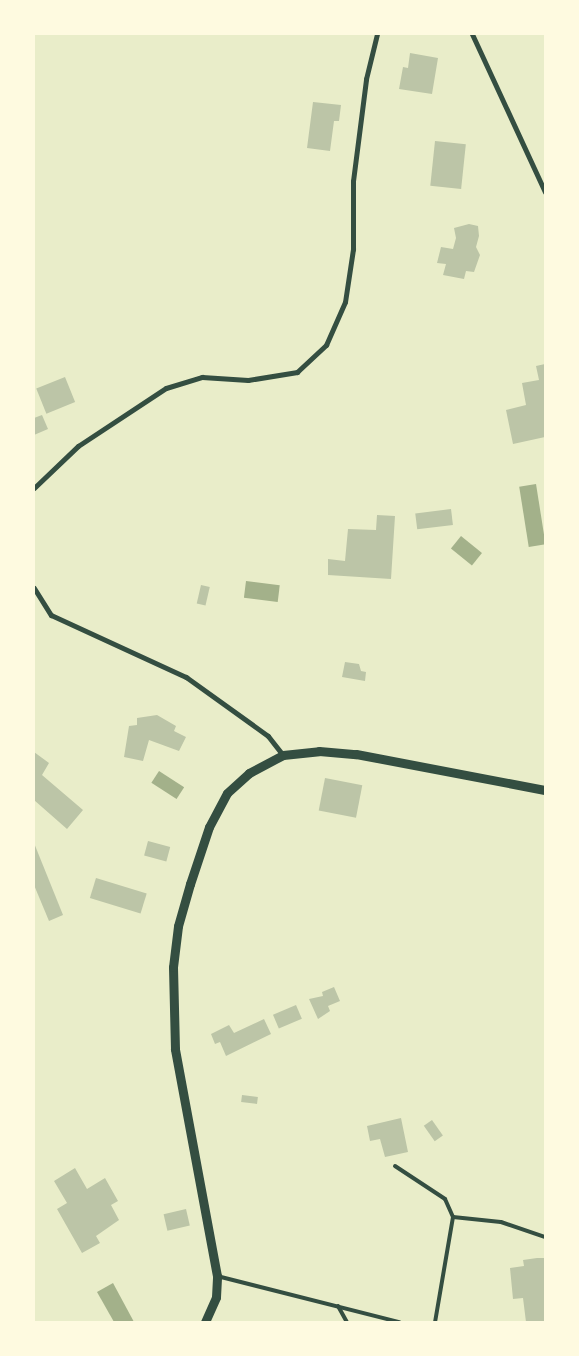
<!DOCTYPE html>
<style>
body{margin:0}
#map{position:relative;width:579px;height:1356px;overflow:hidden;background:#e9edc9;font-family:Poppins,sans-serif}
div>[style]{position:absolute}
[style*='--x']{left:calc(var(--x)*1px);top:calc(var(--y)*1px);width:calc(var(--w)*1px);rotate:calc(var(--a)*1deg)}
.water>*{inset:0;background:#a3b18a;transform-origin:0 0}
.building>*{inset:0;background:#bcc5a7;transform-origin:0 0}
.service>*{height:4px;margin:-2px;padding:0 2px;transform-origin:2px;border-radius:2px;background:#344e41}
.minor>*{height:5px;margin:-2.5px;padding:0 2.5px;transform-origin:2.5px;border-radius:2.5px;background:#344e41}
.tertiary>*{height:9px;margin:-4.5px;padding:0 4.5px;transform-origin:4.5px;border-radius:4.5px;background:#344e41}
span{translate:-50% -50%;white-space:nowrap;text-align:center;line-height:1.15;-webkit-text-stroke:5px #fefae0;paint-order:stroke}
.frame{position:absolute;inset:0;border:35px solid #fefae0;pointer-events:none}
</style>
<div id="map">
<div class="water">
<div style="left:536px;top:484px;width:61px;height:17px;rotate:81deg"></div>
<div style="left:461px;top:536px;width:27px;height:16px;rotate:39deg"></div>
<div style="left:246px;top:581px;width:34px;height:17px;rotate:7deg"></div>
<div style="left:159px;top:771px;width:30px;height:14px;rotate:33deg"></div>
<div style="clip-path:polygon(113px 1283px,134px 1322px,114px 1322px,97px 1292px)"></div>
</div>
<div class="building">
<div style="clip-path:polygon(410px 53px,438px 58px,432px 94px,399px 89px,403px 67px,408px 68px)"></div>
<div style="clip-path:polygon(313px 102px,341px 105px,339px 121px,334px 121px,330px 151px,307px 148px)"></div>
<div style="left:435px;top:141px;width:31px;height:45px;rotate:6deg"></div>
<div style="clip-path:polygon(469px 224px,478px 226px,479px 236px,476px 247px,480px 255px,474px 272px,466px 271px,464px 279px,443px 275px,446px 264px,437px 263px,441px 247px,453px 249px,456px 238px,454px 228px)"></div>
<div style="clip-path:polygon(545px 364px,545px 437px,513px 444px,506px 410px,526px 405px,522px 383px,539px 380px,536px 366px)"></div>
<div style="left:65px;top:377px;width:27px;height:31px;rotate:68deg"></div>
<div style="clip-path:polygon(42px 415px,48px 429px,34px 435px,34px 418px)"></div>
<div style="left:451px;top:509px;width:16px;height:36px;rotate:83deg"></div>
<div style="clip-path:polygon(377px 515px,395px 516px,391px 579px,328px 575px,328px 559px,345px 561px,348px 529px,376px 530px)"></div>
<div style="left:201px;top:585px;width:9px;height:19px;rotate:13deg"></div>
<div style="clip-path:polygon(345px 662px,359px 664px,361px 671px,366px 672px,365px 681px,342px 677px)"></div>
<div style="clip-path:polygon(157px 715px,176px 726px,174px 731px,186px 737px,179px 751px,149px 740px,143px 761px,124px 757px,129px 726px,137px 725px,137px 718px)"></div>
<div style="clip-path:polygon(34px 752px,49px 763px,42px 775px,83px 810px,67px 829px,34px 800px)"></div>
<div style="left:325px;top:778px;width:38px;height:33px;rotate:11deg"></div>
<div style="left:148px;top:841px;width:23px;height:15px;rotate:15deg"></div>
<div style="clip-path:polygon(34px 843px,63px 915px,49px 921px,34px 885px)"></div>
<div style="left:96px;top:878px;width:53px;height:21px;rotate:17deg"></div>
<div style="clip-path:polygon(334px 987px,340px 1001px,328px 1006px,330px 1011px,318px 1019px,309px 999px,323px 996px,322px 992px)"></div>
<div style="left:296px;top:1005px;width:15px;height:25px;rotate:67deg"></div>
<div style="clip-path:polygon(264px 1019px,271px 1034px,226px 1056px,220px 1042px,215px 1044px,211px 1034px,229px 1025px,234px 1033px)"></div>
<div style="left:242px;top:1095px;width:16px;height:7px;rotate:7deg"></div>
<div style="clip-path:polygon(401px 1118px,408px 1152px,385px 1157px,380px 1139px,370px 1141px,367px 1126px)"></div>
<div style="left:432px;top:1120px;width:19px;height:10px;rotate:55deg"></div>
<div style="clip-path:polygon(75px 1168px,87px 1189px,105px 1178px,118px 1201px,111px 1205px,119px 1220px,96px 1236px,100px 1243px,82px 1253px,57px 1209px,67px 1203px,54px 1181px)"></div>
<div style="left:186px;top:1209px;width:17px;height:23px;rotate:77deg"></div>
<div style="clip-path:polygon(537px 1258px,545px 1258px,545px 1322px,526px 1322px,523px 1298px,513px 1299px,510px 1268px,524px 1266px,523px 1260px)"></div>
</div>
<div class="service">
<div style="--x:395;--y:1166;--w:60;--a:33.4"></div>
<div style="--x:445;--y:1199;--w:20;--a:66"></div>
<div style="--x:453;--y:1217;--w:107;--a:99.7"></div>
<div style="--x:453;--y:1217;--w:48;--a:5.9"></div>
<div style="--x:501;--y:1222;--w:46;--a:18.8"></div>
<div style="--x:217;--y:1276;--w:188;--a:14.2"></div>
<div style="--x:338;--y:1306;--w:18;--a:61"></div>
</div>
<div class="minor">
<div style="--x:472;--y:34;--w:174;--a:65.2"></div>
<div style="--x:34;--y:488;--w:61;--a:-43.7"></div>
<div style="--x:78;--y:446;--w:105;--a:-33.4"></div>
<div style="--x:166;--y:388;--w:38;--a:-17"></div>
<div style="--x:202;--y:377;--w:46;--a:3.7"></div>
<div style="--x:248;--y:380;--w:50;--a:-9.3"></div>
<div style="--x:297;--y:372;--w:40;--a:-43"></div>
<div style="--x:326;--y:345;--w:47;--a:-66.2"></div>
<div style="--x:345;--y:302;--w:54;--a:-81.4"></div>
<div style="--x:353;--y:249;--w:68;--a:-90"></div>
<div style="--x:353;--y:181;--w:103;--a:-82.7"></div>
<div style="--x:366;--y:79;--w:46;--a:-76.3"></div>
<div style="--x:34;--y:588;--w:32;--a:58"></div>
<div style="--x:51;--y:615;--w:149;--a:24.7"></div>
<div style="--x:186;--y:677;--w:101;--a:35.7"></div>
<div style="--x:268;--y:736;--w:24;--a:52"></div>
</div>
<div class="tertiary">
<div style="--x:205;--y:1322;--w:27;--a:-66"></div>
<div style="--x:216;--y:1297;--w:21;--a:-87"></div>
<div style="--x:217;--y:1276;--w:231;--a:-100.5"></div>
<div style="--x:175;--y:1049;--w:82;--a:-91.4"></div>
<div style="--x:173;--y:967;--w:41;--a:-83"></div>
<div style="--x:178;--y:926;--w:44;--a:-74.1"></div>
<div style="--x:190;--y:884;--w:60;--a:-71.6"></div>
<div style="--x:209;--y:827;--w:38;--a:-62"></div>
<div style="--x:227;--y:793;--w:30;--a:-42"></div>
<div style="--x:249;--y:773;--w:38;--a:-28"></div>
<div style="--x:283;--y:755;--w:36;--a:-6"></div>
<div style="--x:319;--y:751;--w:37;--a:5"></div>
<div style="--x:356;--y:754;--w:192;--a:10.8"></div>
</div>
<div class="frame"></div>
</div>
